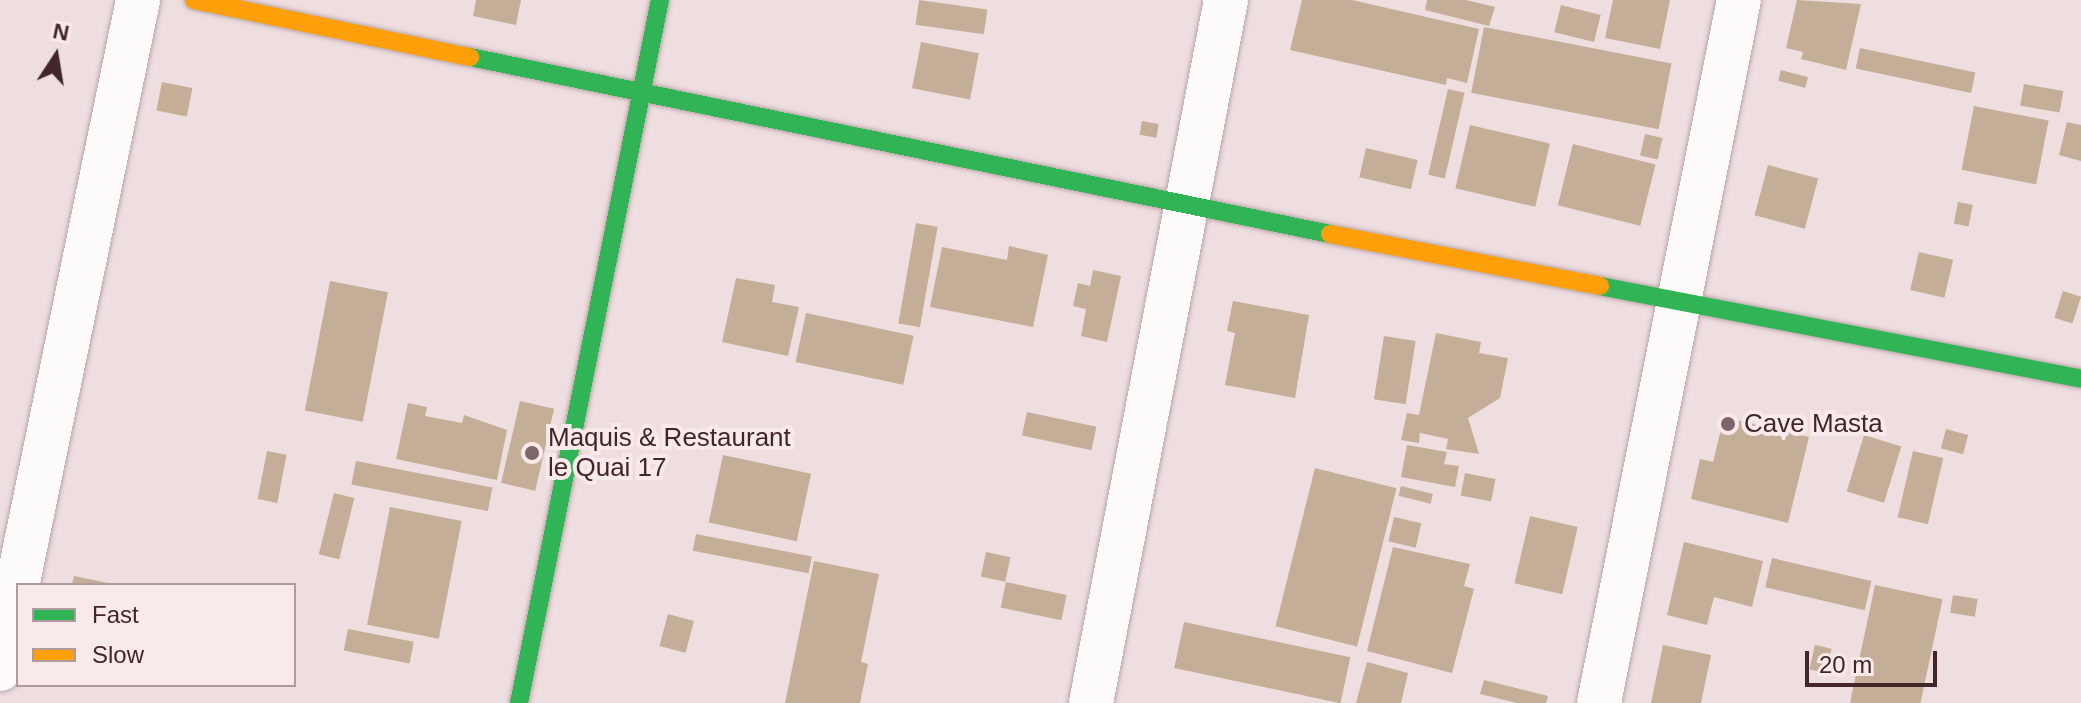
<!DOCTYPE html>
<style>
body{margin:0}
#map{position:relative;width:2081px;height:703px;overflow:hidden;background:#efdee0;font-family:Helvetica,sans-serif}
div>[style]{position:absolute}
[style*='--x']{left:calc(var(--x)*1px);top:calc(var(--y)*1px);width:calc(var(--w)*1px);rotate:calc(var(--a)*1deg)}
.building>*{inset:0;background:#c5ae98;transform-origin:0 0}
.roads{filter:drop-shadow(0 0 2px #baa6a9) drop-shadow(0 0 2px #baa6a9)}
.street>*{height:44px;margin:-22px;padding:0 22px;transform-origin:22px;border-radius:22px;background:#fdfafa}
.fast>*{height:18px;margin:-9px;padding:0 9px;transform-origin:9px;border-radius:9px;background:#30b455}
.slow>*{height:18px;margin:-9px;padding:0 9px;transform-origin:9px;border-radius:9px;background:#ff9f0a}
.dots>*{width:22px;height:22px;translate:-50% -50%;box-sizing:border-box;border:4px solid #f8e9eb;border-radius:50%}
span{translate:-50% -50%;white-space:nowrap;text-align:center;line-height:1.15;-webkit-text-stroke:8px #f8e9eb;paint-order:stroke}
.poi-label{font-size:26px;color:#42262a}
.left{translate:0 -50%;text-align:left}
.legend{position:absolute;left:16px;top:583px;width:280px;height:104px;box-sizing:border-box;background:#f8e9eb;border:2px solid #af9b9e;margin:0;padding:10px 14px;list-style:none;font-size:24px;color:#42262a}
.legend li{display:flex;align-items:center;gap:16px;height:40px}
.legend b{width:40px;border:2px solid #af9b9e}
.north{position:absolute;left:16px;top:16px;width:80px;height:80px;-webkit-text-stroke:6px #f8e9eb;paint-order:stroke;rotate:12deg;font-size:22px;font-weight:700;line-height:32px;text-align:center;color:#42262a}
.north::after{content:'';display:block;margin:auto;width:28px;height:36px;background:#42262a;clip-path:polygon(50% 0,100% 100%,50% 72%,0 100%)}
.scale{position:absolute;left:1805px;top:651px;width:132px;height:36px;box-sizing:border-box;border:4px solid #42262a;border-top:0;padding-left:10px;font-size:24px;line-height:28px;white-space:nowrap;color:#42262a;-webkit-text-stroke:6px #f8e9eb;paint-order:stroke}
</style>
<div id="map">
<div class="building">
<div style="clip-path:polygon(476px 0,521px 0,516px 25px,473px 16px)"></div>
<div style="left:919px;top:0;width:69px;height:25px;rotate:8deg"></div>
<div style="clip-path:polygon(1302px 0,1352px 0,1479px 29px,1467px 83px,1447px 78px,1446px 85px,1290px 50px)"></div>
<div style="clip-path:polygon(1427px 0,1466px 0,1495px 7px,1489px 26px,1425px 10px)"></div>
<div style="clip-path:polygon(1613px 0,1670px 0,1660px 49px,1605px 38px)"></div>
<div style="clip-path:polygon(1797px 0,1861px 4px,1846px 70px,1801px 59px,1803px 52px,1786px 48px)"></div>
<div style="left:1561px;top:5px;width:41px;height:28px;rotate:14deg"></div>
<div style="left:1484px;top:27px;width:191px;height:67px;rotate:11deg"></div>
<div style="left:921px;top:42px;width:59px;height:47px;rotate:11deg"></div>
<div style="left:1860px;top:48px;width:118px;height:21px;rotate:12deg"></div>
<div style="left:1781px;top:70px;width:28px;height:11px;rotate:15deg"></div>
<div style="left:162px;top:82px;width:31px;height:29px;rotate:11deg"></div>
<div style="left:2024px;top:84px;width:40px;height:22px;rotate:10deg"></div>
<div style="left:1448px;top:89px;width:17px;height:88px;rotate:13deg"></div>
<div style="left:1974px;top:106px;width:76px;height:65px;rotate:11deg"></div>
<div style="left:1142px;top:121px;width:17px;height:14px;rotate:10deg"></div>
<div style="clip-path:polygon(2067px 122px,2081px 125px,2081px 161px,2059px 155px)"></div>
<div style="left:1470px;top:125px;width:82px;height:65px;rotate:13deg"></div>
<div style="left:1645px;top:134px;width:18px;height:22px;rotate:13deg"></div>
<div style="left:1573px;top:144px;width:85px;height:63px;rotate:14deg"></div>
<div style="left:1366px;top:148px;width:53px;height:30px;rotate:13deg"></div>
<div style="left:1768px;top:165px;width:52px;height:52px;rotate:15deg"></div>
<div style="left:1958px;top:202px;width:15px;height:22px;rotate:11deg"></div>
<div style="left:916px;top:223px;width:22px;height:102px;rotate:10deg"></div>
<div style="clip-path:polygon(1009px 246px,1048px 255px,1033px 327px,930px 307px,942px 247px,1007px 260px)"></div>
<div style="left:1919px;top:252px;width:35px;height:39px;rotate:13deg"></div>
<div style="clip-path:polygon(1093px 270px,1121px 276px,1107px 342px,1081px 336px,1086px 309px,1073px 306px,1078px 283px,1090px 286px)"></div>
<div style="clip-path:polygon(736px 278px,775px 285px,772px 302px,799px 307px,788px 356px,722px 342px)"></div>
<div style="left:330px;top:281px;width:59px;height:132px;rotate:11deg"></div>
<div style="left:2063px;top:291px;width:19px;height:28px;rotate:18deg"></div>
<div style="clip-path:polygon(1233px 301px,1309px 315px,1295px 398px,1225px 385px,1235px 333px,1227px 331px)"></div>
<div style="left:806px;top:313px;width:110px;height:50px;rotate:12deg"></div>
<div style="clip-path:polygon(1436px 333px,1481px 342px,1479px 353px,1508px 358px,1500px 398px,1468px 418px,1479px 454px,1446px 449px,1448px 439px,1420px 433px,1419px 443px,1401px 440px,1407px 413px,1419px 415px)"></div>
<div style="left:1384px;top:336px;width:32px;height:64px;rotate:9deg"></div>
<div style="left:520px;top:401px;width:35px;height:84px;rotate:13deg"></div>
<div style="clip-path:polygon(408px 403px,427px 407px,425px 416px,462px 423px,464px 415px,507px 430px,497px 480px,396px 459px)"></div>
<div style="left:1027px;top:412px;width:71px;height:24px;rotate:12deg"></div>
<div style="clip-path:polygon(1724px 417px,1809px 437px,1788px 523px,1691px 499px,1700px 459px,1713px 462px)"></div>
<div style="left:1946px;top:429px;width:23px;height:20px;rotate:15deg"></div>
<div style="left:1864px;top:435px;width:39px;height:59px;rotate:17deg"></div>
<div style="clip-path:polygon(1407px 445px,1447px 452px,1444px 464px,1459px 466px,1455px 487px,1401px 477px)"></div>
<div style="left:267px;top:451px;width:20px;height:49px;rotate:11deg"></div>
<div style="left:1913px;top:451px;width:31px;height:68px;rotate:13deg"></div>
<div style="left:723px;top:455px;width:90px;height:69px;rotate:12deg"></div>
<div style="left:356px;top:461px;width:139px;height:24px;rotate:11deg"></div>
<div style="left:1315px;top:468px;width:84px;height:163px;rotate:14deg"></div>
<div style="left:1465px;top:473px;width:31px;height:23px;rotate:11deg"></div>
<div style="left:1401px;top:486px;width:33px;height:10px;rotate:14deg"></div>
<div style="left:334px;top:493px;width:21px;height:63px;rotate:14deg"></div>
<div style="left:390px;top:507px;width:73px;height:120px;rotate:11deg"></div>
<div style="left:1530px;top:516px;width:49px;height:69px;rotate:13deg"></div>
<div style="left:1394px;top:517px;width:28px;height:25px;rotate:13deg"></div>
<div style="left:696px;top:534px;width:118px;height:17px;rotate:11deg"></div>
<div style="clip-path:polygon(1684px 542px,1763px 561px,1752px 607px,1714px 597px,1707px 625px,1667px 615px)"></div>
<div style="clip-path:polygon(1393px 547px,1470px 564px,1464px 586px,1474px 589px,1452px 673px,1367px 651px)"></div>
<div style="left:986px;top:552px;width:25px;height:25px;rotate:12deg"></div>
<div style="left:1772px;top:558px;width:102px;height:30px;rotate:13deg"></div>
<div style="clip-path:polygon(814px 561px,879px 574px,861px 662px,868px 664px,860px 703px,785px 703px)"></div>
<div style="clip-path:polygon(74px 576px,113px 584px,113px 585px,72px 585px)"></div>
<div style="left:1006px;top:582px;width:62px;height:26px;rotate:12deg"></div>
<div style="left:1875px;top:585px;width:69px;height:120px;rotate:12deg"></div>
<div style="left:1953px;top:595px;width:25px;height:18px;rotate:9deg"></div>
<div style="left:668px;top:614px;width:27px;height:33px;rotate:15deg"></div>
<div style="left:1184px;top:622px;width:170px;height:47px;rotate:12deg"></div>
<div style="left:348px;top:629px;width:67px;height:22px;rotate:11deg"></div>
<div style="clip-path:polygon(1663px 645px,1711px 655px,1701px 703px,1651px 703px)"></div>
<div style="left:1815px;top:645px;width:17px;height:25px;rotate:13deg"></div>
<div style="clip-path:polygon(1367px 662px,1408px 673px,1401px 703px,1356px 703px)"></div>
<div style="clip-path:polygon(1484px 680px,1548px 696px,1546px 703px,1517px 703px,1480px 694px)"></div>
</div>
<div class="roads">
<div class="street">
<div style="--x:0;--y:669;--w:683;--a:-78.34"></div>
<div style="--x:1091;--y:703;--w:716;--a:-79.13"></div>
<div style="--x:1599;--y:703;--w:717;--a:-78.74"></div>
</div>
<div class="fast">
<div style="--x:470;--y:57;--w:878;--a:11.63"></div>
<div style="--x:1600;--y:286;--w:490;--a:10.9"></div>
<div style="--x:519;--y:703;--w:717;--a:-78.66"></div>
</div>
<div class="slow">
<div style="--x:194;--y:0;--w:282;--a:11.7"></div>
<div style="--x:1330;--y:234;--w:275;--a:10.9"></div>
</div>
</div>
<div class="dots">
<div style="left:1728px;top:424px;background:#7f666a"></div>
<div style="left:532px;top:453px;background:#7f666a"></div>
</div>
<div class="poi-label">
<span class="left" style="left:1744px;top:424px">Cave Masta</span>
<span class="left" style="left:548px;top:453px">Maquis &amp; Restaurant<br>le Quai 17</span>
</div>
<ul class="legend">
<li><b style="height:10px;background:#30b455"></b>Fast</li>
<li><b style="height:10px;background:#ff9f0a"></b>Slow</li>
</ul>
<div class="north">N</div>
<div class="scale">20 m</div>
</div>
